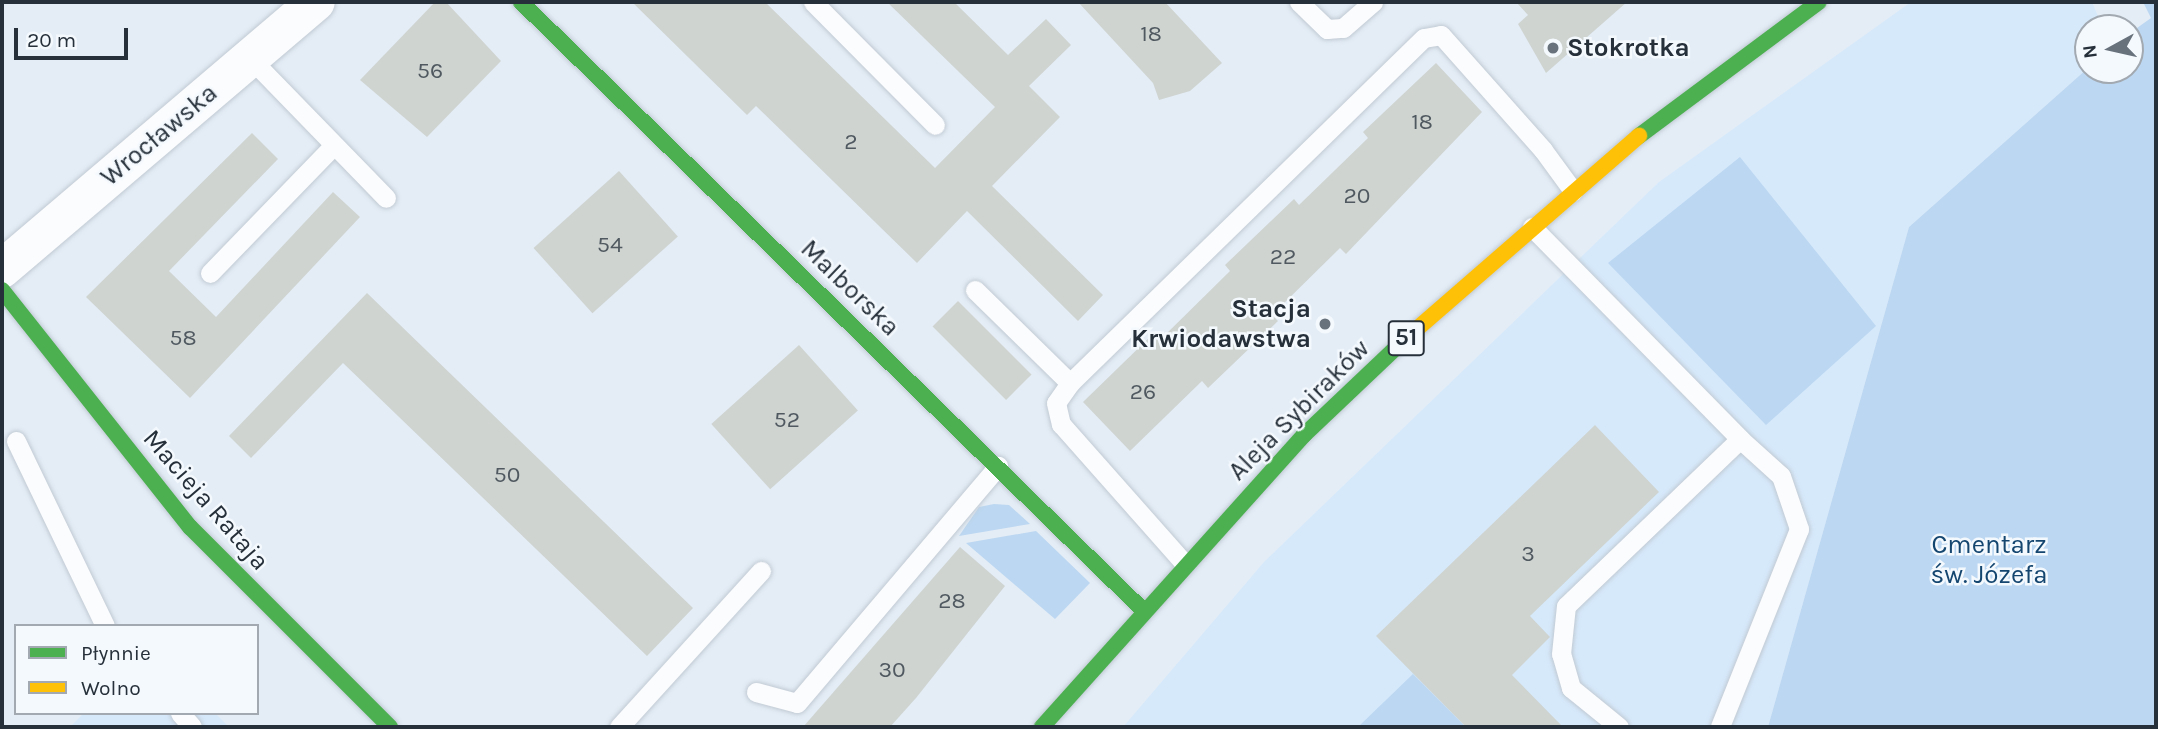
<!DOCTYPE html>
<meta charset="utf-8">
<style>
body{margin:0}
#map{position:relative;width:2158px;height:729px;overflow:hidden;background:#e4edf6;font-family:Karla,sans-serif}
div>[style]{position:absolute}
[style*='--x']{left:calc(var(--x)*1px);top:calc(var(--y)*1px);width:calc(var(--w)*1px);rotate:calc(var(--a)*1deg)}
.built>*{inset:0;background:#d6e9fb}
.green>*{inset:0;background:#bcd7f1}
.building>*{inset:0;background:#cfd4d1;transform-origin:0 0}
.roads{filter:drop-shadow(0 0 2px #c1cad3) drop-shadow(0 0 2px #c1cad3)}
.lane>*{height:19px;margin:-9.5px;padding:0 9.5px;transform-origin:9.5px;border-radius:9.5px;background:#fbfcfe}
.street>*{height:38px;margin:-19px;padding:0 19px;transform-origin:19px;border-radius:19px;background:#fbfcfe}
.fast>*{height:16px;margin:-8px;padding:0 8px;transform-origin:8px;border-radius:8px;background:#4caf50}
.slow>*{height:16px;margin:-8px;padding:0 8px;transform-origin:8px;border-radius:8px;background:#ffc107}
.dots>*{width:19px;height:19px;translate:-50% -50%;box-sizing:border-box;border:4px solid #f4f9fe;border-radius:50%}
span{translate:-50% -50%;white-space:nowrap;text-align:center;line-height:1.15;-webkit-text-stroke:5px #f4f9fe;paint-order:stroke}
.number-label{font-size:23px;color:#505960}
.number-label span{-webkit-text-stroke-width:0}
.shield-label span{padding:2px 5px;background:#f4f9fe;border:2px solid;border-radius:5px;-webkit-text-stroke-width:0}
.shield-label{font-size:24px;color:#26303a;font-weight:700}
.poi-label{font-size:26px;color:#26303a;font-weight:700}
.left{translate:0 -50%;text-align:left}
.right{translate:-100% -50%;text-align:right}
.street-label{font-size:26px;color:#26303a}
.park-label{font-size:26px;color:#144670}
.frame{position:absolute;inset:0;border:4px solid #26303a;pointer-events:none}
.legend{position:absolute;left:14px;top:624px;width:245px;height:91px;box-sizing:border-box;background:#f4f9fe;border:2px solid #a2a9b0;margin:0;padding:9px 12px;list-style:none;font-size:21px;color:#26303a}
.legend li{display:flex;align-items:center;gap:14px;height:35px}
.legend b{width:35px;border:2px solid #a2a9b0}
.north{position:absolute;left:2074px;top:14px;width:70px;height:70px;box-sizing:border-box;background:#f4f9fe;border:2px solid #a2a9b0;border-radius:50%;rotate:262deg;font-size:19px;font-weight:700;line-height:28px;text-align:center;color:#26303a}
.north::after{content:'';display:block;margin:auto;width:24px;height:32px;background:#68727c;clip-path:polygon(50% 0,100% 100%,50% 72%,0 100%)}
.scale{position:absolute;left:14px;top:28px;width:114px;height:32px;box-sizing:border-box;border:4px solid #26303a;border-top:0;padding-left:9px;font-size:21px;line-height:24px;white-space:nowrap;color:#26303a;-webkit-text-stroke:5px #f4f9fe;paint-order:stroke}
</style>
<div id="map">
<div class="built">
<div style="clip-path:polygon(1911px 2px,2092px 2px,2103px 28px,2088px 28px,2088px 68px,1909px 227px,1768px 727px,1123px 727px,1264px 562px,1659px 182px)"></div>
<div style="clip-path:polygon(84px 713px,215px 713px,229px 727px,70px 727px)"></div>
</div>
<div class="green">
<div style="clip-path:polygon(2143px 2px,2156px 2px,2156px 727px,1768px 727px,1909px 227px,2088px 68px,2130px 70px,2130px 33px,2151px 18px)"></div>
<div style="clip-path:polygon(1740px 157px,1876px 326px,1766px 425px,1608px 263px)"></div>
<div style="clip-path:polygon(994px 504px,1009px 505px,1030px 524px,959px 536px,979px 507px)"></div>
<div style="clip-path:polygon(1036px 531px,1090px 583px,1055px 619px,966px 543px)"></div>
<div style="clip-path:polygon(1413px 674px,1466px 727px,1358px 727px)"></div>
</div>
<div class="building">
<div style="clip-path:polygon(435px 2px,446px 2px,501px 61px,427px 137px,360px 80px)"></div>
<div style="clip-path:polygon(632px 2px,765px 2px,935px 168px,995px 107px,887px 2px,954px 2px,1008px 55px,1046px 19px,1071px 45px,1029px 86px,1060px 117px,992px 186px,1103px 295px,1078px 321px,967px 211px,917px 263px,756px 106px,747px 115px)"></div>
<div style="clip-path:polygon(1078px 2px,1165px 2px,1222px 63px,1190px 91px,1159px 100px,1153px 83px)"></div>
<div style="clip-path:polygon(1516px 2px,1627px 2px,1546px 73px,1518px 24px,1528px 15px)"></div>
<div style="clip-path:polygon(1436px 63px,1482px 112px,1346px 254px,1340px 248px,1272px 315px,1278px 321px,1208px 388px,1202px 381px,1130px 451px,1083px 402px,1155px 332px,1161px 339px,1230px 271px,1225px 265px,1294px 199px,1299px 205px,1368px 138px,1363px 132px)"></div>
<div style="clip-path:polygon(252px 133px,278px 159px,169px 271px,216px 317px,333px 192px,360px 217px,190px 398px,86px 297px)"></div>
<div style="left:619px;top:171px;width:88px;height:115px;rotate:48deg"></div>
<div style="clip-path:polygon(367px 293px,693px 608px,647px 656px,343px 363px,251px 458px,229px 436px)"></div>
<div style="left:958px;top:301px;width:104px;height:36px;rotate:45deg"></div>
<div style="left:799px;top:345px;width:88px;height:118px;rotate:48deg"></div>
<div style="clip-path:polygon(1595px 425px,1659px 492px,1530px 616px,1550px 637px,1512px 675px,1563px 727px,1466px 727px,1376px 636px)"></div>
<div style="clip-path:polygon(960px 547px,1005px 586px,916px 698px,890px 727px,803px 727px)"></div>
</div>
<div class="roads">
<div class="lane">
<div style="--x:813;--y:2;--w:173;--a:45.2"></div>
<div style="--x:1299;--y:2;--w:39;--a:44"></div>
<div style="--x:1327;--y:29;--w:16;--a:-4"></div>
<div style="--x:1343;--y:28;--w:40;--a:-41"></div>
<div style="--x:250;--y:58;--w:195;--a:45.8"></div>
<div style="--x:1532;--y:227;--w:297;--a:45.5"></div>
<div style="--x:210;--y:273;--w:178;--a:-45.9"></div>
<div style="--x:975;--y:290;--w:133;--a:44.4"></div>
<div style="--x:1070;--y:383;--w:494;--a:-44.3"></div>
<div style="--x:1424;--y:38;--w:17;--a:-10"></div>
<div style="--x:1441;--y:35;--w:154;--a:48.4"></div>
<div style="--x:1543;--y:150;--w:51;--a:53.8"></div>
<div style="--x:1070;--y:383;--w:24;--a:125"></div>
<div style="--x:1056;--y:403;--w:22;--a:77"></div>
<div style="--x:1061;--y:424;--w:187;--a:48.5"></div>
<div style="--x:16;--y:441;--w:205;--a:64.3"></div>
<div style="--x:756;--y:692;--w:42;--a:15"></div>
<div style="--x:797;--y:703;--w:311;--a:-49.7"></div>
<div style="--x:180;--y:713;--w:18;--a:49"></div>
<div style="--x:619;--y:727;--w:211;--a:-47.7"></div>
<div style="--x:1619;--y:727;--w:62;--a:-140.9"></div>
<div style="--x:1571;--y:688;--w:35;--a:-106"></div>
<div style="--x:1561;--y:654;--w:48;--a:-84.1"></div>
<div style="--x:1566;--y:606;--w:241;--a:-43.8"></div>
<div style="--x:1740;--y:439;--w:55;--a:42.1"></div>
<div style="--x:1781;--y:476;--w:56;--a:71.2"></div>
<div style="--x:1799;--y:529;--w:213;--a:111.8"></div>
</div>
<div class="street">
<div style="--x:2;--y:269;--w:412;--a:-40.4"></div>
</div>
<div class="fast">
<div style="--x:521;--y:2;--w:870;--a:44.35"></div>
<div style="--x:1639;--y:136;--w:224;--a:-36.7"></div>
<div style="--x:2;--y:290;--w:303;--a:51.6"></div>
<div style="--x:190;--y:527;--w:283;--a:45"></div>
<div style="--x:1042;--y:727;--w:392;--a:-48.1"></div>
<div style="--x:1304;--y:435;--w:137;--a:-43.5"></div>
</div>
<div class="slow">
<div style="--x:1403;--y:341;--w:313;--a:-41"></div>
</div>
</div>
<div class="dots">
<div style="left:1553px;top:48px;background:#68727c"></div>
<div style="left:1325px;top:324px;background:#68727c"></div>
</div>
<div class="number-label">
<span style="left:1151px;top:34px">18</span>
<span style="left:430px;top:71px">56</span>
<span style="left:1422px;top:122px">18</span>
<span style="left:851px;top:142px">2</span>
<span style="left:1357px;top:196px">20</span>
<span style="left:610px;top:245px">54</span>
<span style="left:1283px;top:257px">22</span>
<span style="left:183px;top:338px">58</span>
<span style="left:1143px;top:392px">26</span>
<span style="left:787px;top:420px">52</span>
<span style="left:507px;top:475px">50</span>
<span style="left:1528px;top:554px">3</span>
<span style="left:952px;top:601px">28</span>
<span style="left:892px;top:670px">30</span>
</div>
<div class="shield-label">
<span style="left:1406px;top:338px">51</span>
</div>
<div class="poi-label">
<span class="left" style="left:1567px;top:48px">Stokrotka</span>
<span class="right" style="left:1311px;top:324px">Stacja<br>Krwiodawstwa</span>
</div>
<div class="street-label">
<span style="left:159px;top:135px;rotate:-40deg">Wrocławska</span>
<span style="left:850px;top:288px;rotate:44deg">Malborska</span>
<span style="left:1299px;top:410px;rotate:-45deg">Aleja Sybiraków</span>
<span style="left:206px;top:500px;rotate:49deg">Macieja Rataja</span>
</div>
<div class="park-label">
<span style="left:1989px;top:560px">Cmentarz<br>św. Józefa</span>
</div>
<div class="frame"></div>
<ul class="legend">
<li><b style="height:9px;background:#4caf50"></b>Płynnie</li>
<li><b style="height:9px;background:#ffc107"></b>Wolno</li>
</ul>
<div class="north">N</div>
<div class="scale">20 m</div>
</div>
